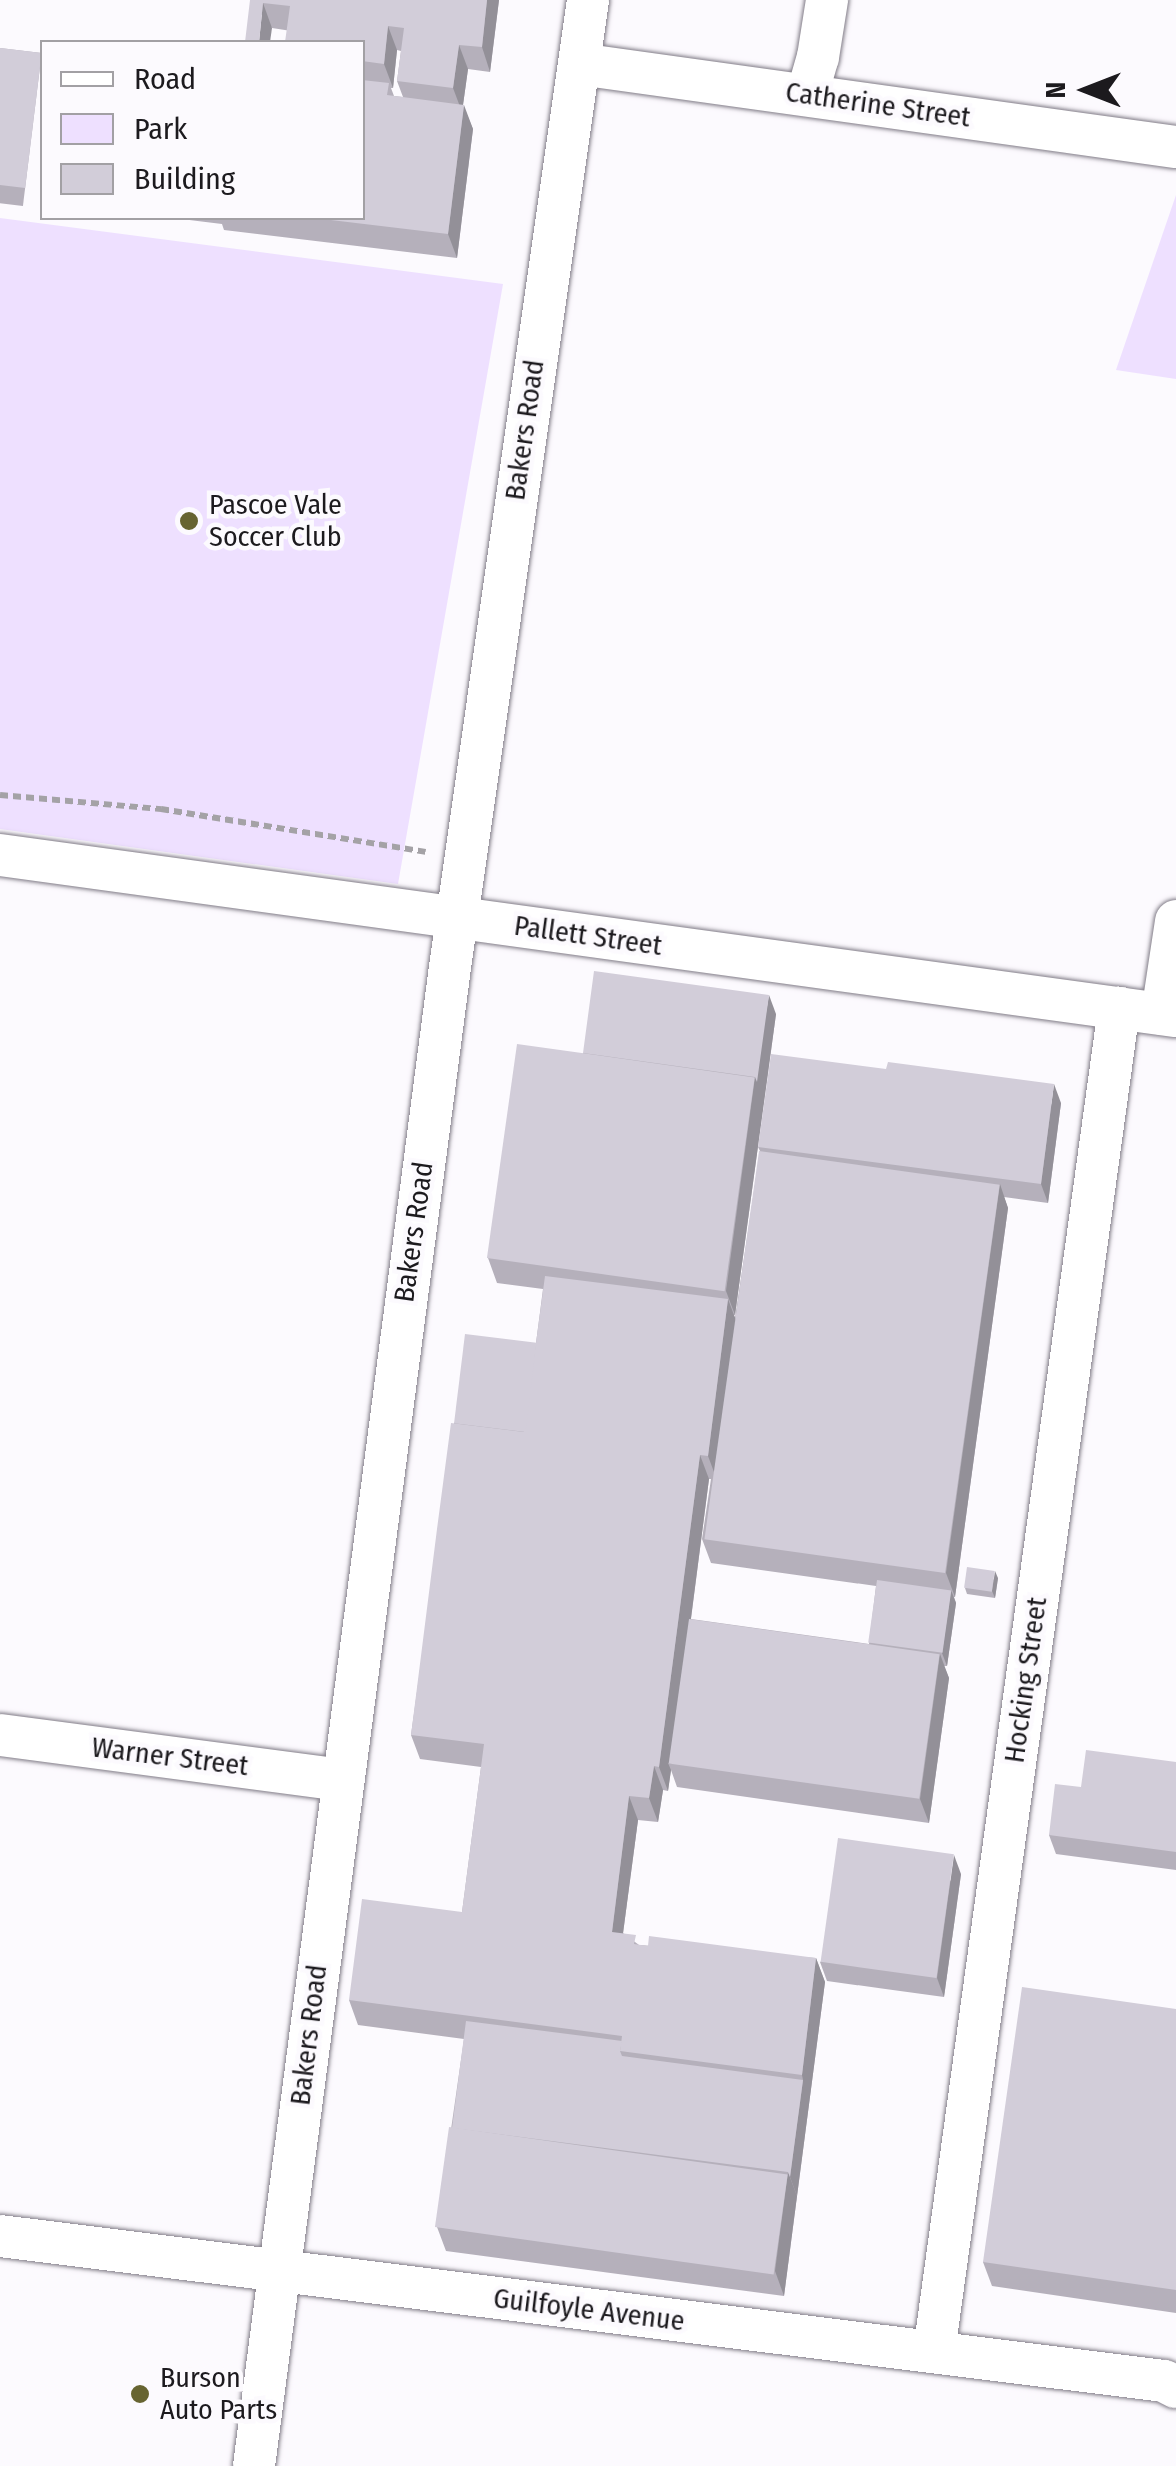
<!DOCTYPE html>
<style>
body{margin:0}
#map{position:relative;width:1176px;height:2466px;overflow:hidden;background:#fcfafe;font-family:"Fira Sans Condensed",sans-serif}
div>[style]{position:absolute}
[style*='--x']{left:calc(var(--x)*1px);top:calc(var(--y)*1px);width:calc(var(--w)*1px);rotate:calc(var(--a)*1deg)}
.green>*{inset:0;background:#eee0ff}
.path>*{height:6px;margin-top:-3px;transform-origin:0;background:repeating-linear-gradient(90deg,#a4a2a6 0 8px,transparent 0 13px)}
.roads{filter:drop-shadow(0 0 2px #817c87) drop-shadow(0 0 2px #817c87)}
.minor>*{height:42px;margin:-21px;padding:0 21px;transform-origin:21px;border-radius:21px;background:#fff}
.wall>*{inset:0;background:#b5b0bb;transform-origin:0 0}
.shaded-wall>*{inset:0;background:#939098}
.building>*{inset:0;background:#d2cdd9;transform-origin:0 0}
.dots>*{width:28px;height:28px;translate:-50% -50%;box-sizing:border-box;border:5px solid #fcfafe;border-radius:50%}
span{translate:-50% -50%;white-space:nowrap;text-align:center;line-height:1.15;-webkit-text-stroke:9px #fcfafe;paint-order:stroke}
.street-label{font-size:28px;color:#1c1a1e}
.poi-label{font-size:28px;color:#1c1a1e}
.left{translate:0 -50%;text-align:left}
.legend{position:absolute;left:40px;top:40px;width:325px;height:180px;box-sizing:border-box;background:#fcfafe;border:2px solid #a2a0a4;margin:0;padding:12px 18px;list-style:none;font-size:30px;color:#1c1a1e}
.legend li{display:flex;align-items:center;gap:20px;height:50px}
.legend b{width:50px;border:2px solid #a2a0a4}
.north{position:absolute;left:1036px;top:40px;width:100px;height:100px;-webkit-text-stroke:8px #fcfafe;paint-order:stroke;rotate:270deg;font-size:28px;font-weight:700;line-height:40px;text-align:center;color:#1c1a1e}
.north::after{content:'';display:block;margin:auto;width:35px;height:45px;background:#1c1a1e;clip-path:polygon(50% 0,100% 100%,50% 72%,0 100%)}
</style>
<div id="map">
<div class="green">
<div style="clip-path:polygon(1176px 195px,1176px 379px,1116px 370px)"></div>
<div style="clip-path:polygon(0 218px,503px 284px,398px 884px,0 829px)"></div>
</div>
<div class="path">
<div style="--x:0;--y:795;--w:162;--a:5"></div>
<div style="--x:161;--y:809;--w:268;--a:9.2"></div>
</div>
<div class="roads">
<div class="minor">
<div style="--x:579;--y:64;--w:603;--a:7.92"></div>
<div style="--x:807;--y:95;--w:40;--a:-74"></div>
<div style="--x:818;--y:57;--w:58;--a:-81"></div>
<div style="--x:0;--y:855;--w:1187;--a:7.8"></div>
<div style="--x:1162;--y:1014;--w:94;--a:-81.4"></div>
<div style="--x:0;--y:1735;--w:344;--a:7.5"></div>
<div style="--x:0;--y:2236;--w:1173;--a:7.1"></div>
<div style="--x:1164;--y:2381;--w:13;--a:27"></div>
<div style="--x:934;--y:2352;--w:1357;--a:-82.16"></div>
<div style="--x:254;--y:2466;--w:1512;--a:-82.55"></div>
<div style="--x:450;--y:967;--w:977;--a:-81.88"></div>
</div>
</div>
<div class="wall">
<div style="clip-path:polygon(evenodd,250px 0,499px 0,490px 72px,468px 69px,463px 105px,473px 129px,457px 258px,224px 230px,222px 224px,173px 218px,362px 218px,362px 42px,272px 28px,250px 0,397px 50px,401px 51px,397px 81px,403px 97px,394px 96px,391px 88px,393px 88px,397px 50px)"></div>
<div style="left:0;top:48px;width:42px;height:154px;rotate:7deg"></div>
<div style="clip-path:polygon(evenodd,776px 1014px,735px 1315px,734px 1315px,735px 1318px,760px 1151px,758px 1147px,1061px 1103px,1048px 1203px,1004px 1197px,1008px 1208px,955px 1597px,954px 1597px,956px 1603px,947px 1666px,944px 1666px,949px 1678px,929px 1823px,677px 1787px,671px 1770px,668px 1791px,663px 1790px,658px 1822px,638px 1820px,623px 1933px,639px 1945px,816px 1958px,825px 1982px,784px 2296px,446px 2251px,437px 2227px,464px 2039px,358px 2025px,349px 2000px,462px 1912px,481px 1767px,420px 1759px,411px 1735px,454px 1423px,536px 1343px,543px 1289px,497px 1283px,488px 1258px,583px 1053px,776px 1014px,709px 1479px,711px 1479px,702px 1539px,711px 1563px,876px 1586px,869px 1644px,691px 1619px,709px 1479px)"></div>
<div style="clip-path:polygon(998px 1578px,995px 1598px,967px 1594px,965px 1588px)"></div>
<div style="clip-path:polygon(1176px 1762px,1176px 1870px,1056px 1854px,1049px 1835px,1081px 1787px)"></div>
<div style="clip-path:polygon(961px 1874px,944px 1997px,827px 1981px,820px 1962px)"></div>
<div style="clip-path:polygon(1176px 2009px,1176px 2313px,992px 2286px,983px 2262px)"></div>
</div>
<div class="shaded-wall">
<div style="clip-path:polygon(487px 0,499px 0,490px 72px,482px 47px)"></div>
<div style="clip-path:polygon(263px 3px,272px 28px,270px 42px,259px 42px)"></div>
<div style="clip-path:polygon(388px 26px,397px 50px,393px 88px,384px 64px)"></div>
<div style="clip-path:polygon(459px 45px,468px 69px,462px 112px,453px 88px)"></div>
<div style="clip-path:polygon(464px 105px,473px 129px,457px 258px,448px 234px)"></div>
<div style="clip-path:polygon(769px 995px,776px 1014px,735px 1315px,726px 1291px,755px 1077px)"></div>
<div style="clip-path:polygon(1054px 1084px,1061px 1103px,1048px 1203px,1041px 1184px)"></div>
<div style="clip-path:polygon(1000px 1184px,1008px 1208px,955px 1597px,946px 1573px)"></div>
<div style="clip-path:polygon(728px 1299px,737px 1323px,717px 1480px,708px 1456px)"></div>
<div style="clip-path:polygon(700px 1455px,709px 1479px,672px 1764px,668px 1763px,671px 1770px,668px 1791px,659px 1767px)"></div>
<div style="clip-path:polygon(995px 1571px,998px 1578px,995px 1598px,992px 1591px)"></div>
<div style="clip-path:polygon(951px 1590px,956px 1603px,947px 1666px,942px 1653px)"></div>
<div style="clip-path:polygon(940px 1654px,949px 1678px,929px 1823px,920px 1799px)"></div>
<div style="clip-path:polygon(654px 1766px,663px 1790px,658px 1822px,649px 1798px)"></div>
<div style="clip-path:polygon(629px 1796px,638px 1820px,620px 1956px,612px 1932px)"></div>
<div style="clip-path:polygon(954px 1855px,961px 1874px,944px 1997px,937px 1978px)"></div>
<div style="clip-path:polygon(816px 1958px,825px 1982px,797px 2196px,790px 2177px,803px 2080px,802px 2075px)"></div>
<div style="clip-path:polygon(788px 2172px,797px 2196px,784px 2296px,775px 2271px)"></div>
</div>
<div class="building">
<div style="clip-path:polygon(250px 0,487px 0,482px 47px,459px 45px,453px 88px,397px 81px,404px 28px,388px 26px,384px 64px,362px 61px,362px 42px,285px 42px,290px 6px,263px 3px,259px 42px,245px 42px)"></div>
<div style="left:0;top:48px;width:42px;height:136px;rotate:7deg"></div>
<div style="clip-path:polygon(362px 80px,389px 83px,387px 95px,464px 105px,448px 234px,314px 218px,362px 218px)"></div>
<div style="clip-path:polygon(594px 971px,769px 995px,757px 1082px,755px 1077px,583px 1053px)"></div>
<div style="left:517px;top:1044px;width:240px;height:216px;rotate:8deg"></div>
<div style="clip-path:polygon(771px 1054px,886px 1069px,888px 1062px,1054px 1084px,1041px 1184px,758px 1147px)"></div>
<div style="left:759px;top:1151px;width:243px;height:392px;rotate:8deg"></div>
<div style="clip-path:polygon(545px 1276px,728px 1299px,708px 1456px,700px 1455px,659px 1767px,654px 1766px,649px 1798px,629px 1796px,612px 1932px,636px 1935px,634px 1944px,648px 1946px,649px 1936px,816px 1958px,802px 2075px,620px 2051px,622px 2036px,349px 2000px,362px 1899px,462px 1912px,484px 1744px,411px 1735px,437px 1529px,451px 1423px,524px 1432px)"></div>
<div style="left:465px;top:1334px;width:72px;height:90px;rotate:7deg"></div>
<div style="left:967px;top:1567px;width:28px;height:21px;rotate:8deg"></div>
<div style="left:877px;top:1580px;width:75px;height:63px;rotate:8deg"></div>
<div style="left:689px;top:1619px;width:253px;height:146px;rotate:8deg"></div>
<div style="clip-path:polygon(1086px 1750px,1176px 1762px,1176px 1852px,1049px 1835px,1055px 1784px,1081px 1787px)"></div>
<div style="left:838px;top:1838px;width:117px;height:125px;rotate:8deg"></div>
<div style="clip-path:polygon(1022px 1987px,1176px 2009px,1176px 2290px,983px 2262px)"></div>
<div style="clip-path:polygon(466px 2021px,622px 2041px,620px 2051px,622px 2056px,803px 2080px,790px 2177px,788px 2172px,452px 2128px)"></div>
<div style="left:449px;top:2127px;width:342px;height:101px;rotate:8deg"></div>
</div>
<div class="dots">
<div style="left:189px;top:521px;background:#676431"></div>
<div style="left:140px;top:2394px;background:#676431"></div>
</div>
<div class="street-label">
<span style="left:878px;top:105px;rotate:8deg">Catherine Street</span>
<span style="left:525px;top:430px;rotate:-82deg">Bakers Road</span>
<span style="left:588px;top:936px;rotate:8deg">Pallett Street</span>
<span style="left:414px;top:1232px;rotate:-82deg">Bakers Road</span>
<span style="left:1026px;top:1680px;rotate:-82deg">Hocking Street</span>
<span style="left:170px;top:1757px;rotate:7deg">Warner Street</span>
<span style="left:309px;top:2035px;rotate:-83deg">Bakers Road</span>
<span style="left:589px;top:2310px;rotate:7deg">Guilfoyle Avenue</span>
</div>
<div class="poi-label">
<span class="left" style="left:209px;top:521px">Pascoe Vale<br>Soccer Club</span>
<span class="left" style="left:160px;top:2394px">Burson<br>Auto Parts</span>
</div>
<ul class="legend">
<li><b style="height:12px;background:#fff"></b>Road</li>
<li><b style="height:28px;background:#eee0ff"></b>Park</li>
<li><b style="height:28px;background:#d2cdd9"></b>Building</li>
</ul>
<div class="north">N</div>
</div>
